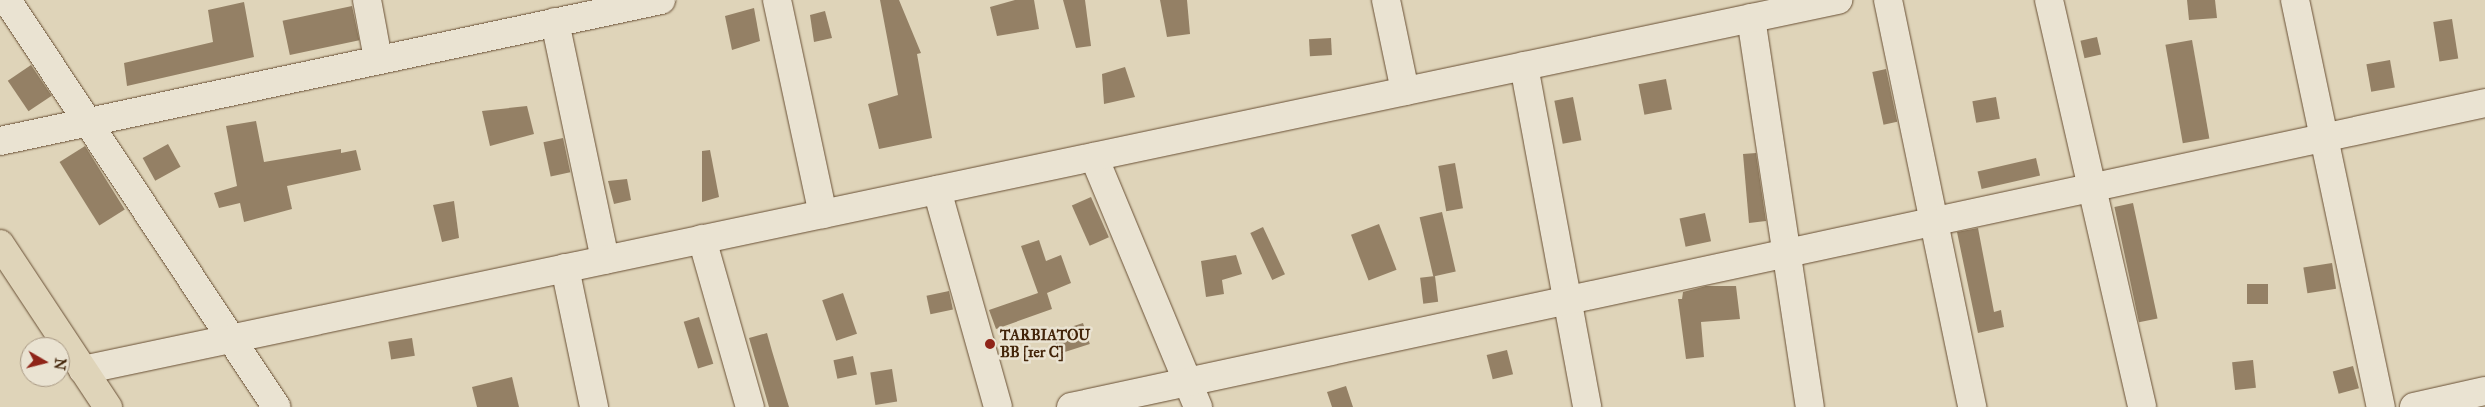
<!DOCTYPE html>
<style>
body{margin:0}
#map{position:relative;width:2485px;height:407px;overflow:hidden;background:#dfd4b9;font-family:"IM FELL Great Primer",serif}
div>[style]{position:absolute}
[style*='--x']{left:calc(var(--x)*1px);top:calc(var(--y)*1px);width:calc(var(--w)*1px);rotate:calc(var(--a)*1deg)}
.building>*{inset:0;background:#948065;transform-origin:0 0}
.roads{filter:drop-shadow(0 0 1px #695035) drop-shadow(0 0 1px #695035)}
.minor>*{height:28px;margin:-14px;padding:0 14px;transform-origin:14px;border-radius:14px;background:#eae3d2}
.major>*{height:28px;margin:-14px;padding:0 14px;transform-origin:14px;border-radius:14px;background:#dfd4b9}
.dots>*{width:14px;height:14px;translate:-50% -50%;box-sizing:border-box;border:2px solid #eae3d2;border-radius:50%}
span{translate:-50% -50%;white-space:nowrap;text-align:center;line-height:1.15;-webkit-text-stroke:5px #eae3d2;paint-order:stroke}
.poi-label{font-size:15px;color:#422409;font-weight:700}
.left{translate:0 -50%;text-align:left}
.north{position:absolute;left:20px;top:337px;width:50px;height:50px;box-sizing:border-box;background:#eae3d2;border:1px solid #a79782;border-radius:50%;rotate:98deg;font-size:14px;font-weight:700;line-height:20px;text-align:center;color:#422409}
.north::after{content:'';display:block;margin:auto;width:18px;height:22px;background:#8f2418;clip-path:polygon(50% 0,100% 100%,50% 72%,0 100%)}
</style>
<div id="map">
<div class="building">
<div style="clip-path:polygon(880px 0,899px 0,921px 53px,917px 54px,932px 138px,879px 149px,868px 104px,898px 95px)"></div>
<div style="clip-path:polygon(1015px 0,1034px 0,1039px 29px,997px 36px,990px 7px)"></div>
<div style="clip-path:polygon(1063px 0,1085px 0,1091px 46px,1076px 48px)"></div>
<div style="clip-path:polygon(1160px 0,1187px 0,1190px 34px,1167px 37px)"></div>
<div style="clip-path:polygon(2187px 0,2215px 0,2217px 18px,2189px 20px)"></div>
<div style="clip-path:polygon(244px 2px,254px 57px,127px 86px,124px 63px,213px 42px,208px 10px)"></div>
<div style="left:352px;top:6px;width:35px;height:71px;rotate:78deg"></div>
<div style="clip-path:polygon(754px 8px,760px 41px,732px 50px,725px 16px)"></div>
<div style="clip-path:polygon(825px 11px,832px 38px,814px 42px,810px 15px)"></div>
<div style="left:2452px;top:19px;width:40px;height:19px;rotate:81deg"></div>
<div style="left:2097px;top:37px;width:18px;height:17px;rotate:77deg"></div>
<div style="left:1331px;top:38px;width:17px;height:22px;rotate:87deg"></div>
<div style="left:2192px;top:40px;width:100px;height:27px;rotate:80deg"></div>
<div style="left:2390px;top:60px;width:28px;height:24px;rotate:80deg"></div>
<div style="left:31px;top:65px;width:37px;height:28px;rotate:56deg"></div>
<div style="clip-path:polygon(1125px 67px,1135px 97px,1104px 104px,1102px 74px)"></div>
<div style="left:1886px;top:69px;width:54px;height:14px;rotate:78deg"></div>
<div style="left:1666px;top:79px;width:31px;height:28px;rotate:79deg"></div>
<div style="left:1573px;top:97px;width:44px;height:19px;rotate:79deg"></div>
<div style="left:1996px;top:97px;width:22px;height:24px;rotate:80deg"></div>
<div style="clip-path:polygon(527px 106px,534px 134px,490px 146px,482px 111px)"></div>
<div style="clip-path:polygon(256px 121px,264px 162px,341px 149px,341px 153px,356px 150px,361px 170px,287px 186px,292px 209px,244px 222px,240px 203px,219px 208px,214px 193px,237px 186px,226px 126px)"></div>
<div style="left:563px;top:138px;width:35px;height:20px;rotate:78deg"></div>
<div style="left:168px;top:144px;width:26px;height:29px;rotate:61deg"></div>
<div style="left:85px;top:146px;width:75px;height:30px;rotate:58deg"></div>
<div style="clip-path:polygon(710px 150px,719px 197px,702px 202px,702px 151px)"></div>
<div style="clip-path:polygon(1756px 153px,1766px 221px,1749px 223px,1743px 154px)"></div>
<div style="left:2036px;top:158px;width:18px;height:60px;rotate:77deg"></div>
<div style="left:1455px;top:163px;width:46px;height:17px;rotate:80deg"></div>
<div style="clip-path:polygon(627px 179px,631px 200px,614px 204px,608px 181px)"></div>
<div style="left:1091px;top:197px;width:44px;height:21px;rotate:66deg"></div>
<div style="clip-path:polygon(454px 201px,459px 238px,442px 242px,433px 205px)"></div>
<div style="left:2133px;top:203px;width:118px;height:19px;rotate:78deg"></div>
<div style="left:1442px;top:212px;width:61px;height:23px;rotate:77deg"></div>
<div style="left:1705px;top:213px;width:29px;height:26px;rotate:78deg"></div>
<div style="left:1379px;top:224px;width:49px;height:30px;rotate:69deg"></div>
<div style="left:1263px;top:227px;width:52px;height:14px;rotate:65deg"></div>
<div style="clip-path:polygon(1978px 228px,1994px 312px,2001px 310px,2004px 327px,1978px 333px,1957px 232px)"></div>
<div style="clip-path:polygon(1039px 240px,1046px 261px,1061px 255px,1071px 283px,1047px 293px,1052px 309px,996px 329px,989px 310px,1038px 293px,1021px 246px)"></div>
<div style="clip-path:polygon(1236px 255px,1242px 274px,1222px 280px,1224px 294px,1206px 297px,1201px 261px)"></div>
<div style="left:2332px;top:263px;width:26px;height:29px;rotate:81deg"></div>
<div style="left:1435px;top:276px;width:26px;height:15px;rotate:83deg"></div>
<div style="left:2247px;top:284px;width:21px;height:20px"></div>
<div style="clip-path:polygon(1706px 286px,1736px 286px,1740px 319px,1701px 322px,1704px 357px,1686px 359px,1678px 299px,1682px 299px,1683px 292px)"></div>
<div style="left:949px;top:291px;width:19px;height:23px;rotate:78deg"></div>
<div style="left:843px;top:293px;width:43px;height:22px;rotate:71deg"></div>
<div style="left:699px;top:317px;width:49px;height:16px;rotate:73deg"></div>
<div style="left:1083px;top:323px;width:22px;height:32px;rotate:72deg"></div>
<div style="clip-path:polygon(767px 333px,772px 351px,789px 407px,769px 407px,749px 338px)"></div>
<div style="left:412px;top:338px;width:18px;height:24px;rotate:81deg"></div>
<div style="left:1507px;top:350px;width:25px;height:21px;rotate:76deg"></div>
<div style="left:853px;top:356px;width:19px;height:20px;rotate:78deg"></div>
<div style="left:2253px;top:360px;width:28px;height:21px;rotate:84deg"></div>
<div style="left:2353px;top:366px;width:23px;height:21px;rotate:75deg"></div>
<div style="left:892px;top:369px;width:33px;height:22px;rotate:81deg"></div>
<div style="clip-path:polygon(512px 377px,519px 407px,477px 407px,472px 387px)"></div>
<div style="clip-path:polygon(1346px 386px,1353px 407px,1332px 407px,1327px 392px)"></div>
</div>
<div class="roads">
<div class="minor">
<div style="--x:7;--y:0;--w:488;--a:56.5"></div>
<div style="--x:367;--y:0;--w:60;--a:79.4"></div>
<div style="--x:777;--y:0;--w:219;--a:77.9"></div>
<div style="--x:1386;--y:0;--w:93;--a:78.2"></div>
<div style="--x:1888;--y:0;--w:416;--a:78.3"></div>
<div style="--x:2049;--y:0;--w:417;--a:77.1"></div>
<div style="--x:2295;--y:0;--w:416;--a:78.1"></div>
<div style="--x:1751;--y:18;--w:393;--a:81.4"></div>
<div style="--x:555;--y:22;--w:243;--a:78.1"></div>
<div style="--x:1524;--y:66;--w:347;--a:79.5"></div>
<div style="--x:0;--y:141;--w:676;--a:-12.04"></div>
<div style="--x:1094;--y:157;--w:271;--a:67.4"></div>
<div style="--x:937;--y:190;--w:225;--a:74.3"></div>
<div style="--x:702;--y:239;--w:175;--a:74.1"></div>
<div style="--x:565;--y:268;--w:142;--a:78.2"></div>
<div style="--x:83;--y:370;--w:1794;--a:-11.91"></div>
<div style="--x:1071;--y:407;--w:1446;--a:-12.13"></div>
<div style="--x:2414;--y:407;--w:73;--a:-12.7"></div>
</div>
<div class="major">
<div style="--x:0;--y:244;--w:196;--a:56.5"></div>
</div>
</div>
<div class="dots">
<div style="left:990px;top:344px;background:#8f2418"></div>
</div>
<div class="poi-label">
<span class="left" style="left:1000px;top:344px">TARBIATOU<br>BB [1er C]</span>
</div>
<div class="north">N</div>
</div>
